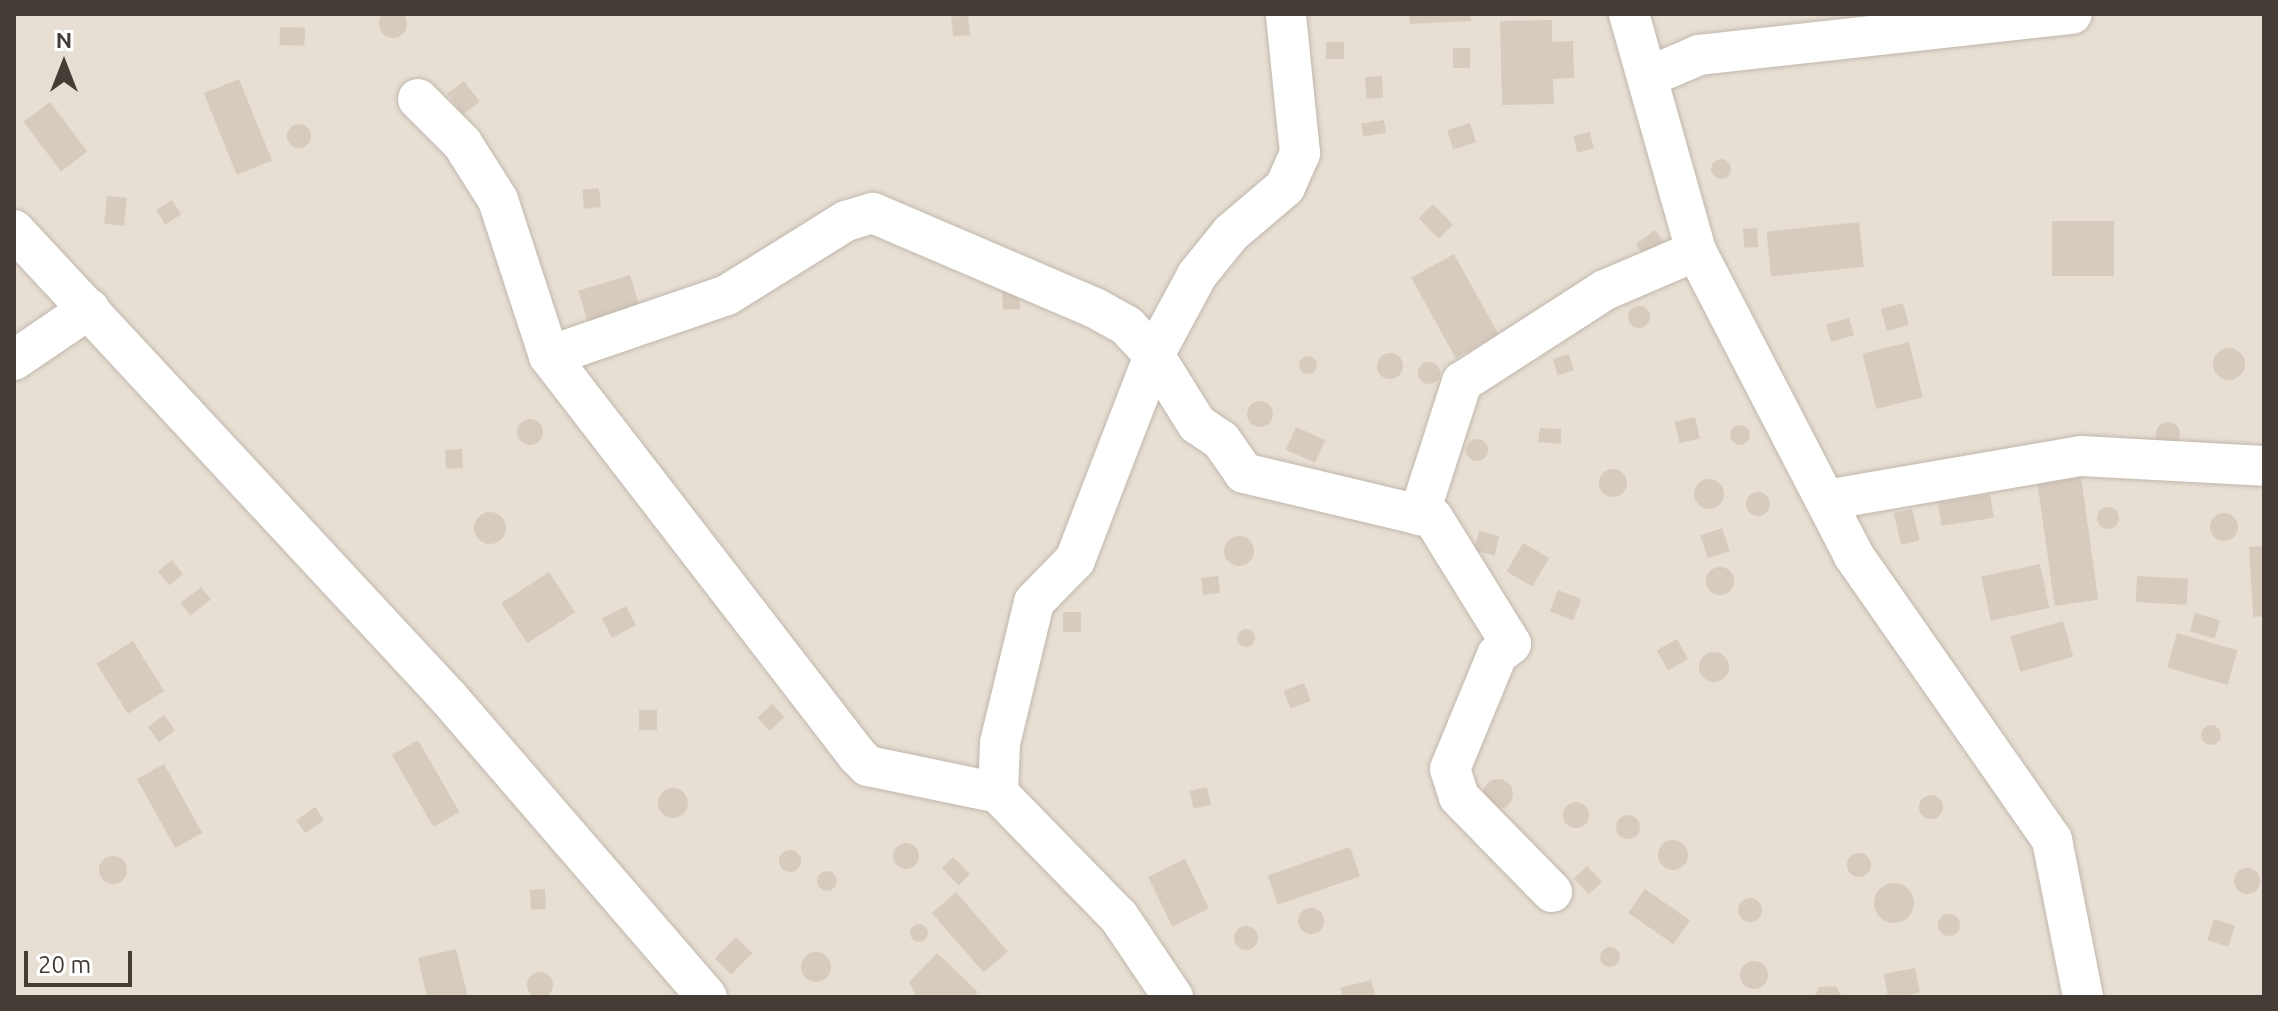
<!DOCTYPE html>
<style>
body{margin:0}
#map{position:relative;width:2278px;height:1011px;overflow:hidden;background:#f3ede6;font-family:Ubuntu,sans-serif}
div>[style]{position:absolute}
[style*='--x']{left:calc(var(--x)*1px);top:calc(var(--y)*1px);width:calc(var(--w)*1px);rotate:calc(var(--a)*1deg)}
.residential>*{inset:0;background:#e7dfd4;transform-origin:0 0}
.building>*{inset:0;background:#d7cbbe;transform-origin:0 0}
.round{border-radius:50%}
.roads{filter:drop-shadow(0 0 2px #c1b7ac) drop-shadow(0 0 2px #c1b7ac)}
.minor>*{height:40px;margin:-20px;padding:0 20px;transform-origin:20px;border-radius:20px;background:#fff}
span{translate:-50% -50%;white-space:nowrap;text-align:center;line-height:1.15;-webkit-text-stroke:6px #fff;paint-order:stroke}
.frame{position:absolute;inset:0;border:16px solid #453d35;pointer-events:none}
.north{position:absolute;left:24px;top:24px;width:80px;height:80px;-webkit-text-stroke:6px #fff;paint-order:stroke;rotate:0deg;font-size:22px;font-weight:700;line-height:32px;text-align:center;color:#453d35}
.north::after{content:'';display:block;margin:auto;width:28px;height:36px;background:#453d35;clip-path:polygon(50% 0,100% 100%,50% 72%,0 100%)}
.scale{position:absolute;left:24px;top:951px;width:108px;height:36px;box-sizing:border-box;border:4px solid #453d35;border-top:0;padding-left:10px;font-size:24px;line-height:28px;white-space:nowrap;color:#453d35;-webkit-text-stroke:6px #fff;paint-order:stroke}
</style>
<div id="map">
<div class="residential">
<div style="left:14px;top:14px;width:2250px;height:983px"></div>
</div>
<div class="building">
<div class="round" style="left:379px;top:10px;width:28px;height:28px"></div>
<div style="clip-path:polygon(1409px 14px,1471px 14px,1471px 21px,1410px 24px)"></div>
<div style="left:968px;top:15px;width:20px;height:17px;rotate:84deg"></div>
<div style="clip-path:polygon(1552px 20px,1552px 42px,1573px 41px,1574px 78px,1553px 79px,1554px 104px,1502px 105px,1500px 21px)"></div>
<div style="left:280px;top:27px;width:25px;height:18px;rotate:2deg"></div>
<div style="left:1344px;top:42px;width:17px;height:18px;rotate:90deg"></div>
<div style="left:1453px;top:48px;width:17px;height:20px"></div>
<div style="left:1382px;top:76px;width:22px;height:17px;rotate:87deg"></div>
<div style="left:239px;top:79px;width:88px;height:38px;rotate:68deg"></div>
<div style="left:464px;top:81px;width:26px;height:21px;rotate:53deg"></div>
<div style="left:50px;top:102px;width:62px;height:33px;rotate:53deg"></div>
<div style="left:1384px;top:120px;width:13px;height:23px;rotate:81deg"></div>
<div style="left:1470px;top:123px;width:20px;height:24px;rotate:72deg"></div>
<div class="round" style="left:287px;top:124px;width:24px;height:24px"></div>
<div style="left:1590px;top:132px;width:17px;height:17px;rotate:77deg"></div>
<div class="round" style="left:1711px;top:159px;width:20px;height:20px"></div>
<div style="left:599px;top:188px;width:19px;height:17px;rotate:84deg"></div>
<div style="left:107px;top:196px;width:20px;height:28px;rotate:6deg"></div>
<div style="left:172px;top:200px;width:17px;height:19px;rotate:57deg"></div>
<div style="left:1433px;top:204px;width:29px;height:20px;rotate:46deg"></div>
<div style="left:2052px;top:221px;width:62px;height:55px"></div>
<div style="left:1859px;top:222px;width:45px;height:93px;rotate:84deg"></div>
<div style="left:1757px;top:228px;width:19px;height:14px;rotate:87deg"></div>
<div style="left:1655px;top:230px;width:14px;height:24px;rotate:54deg"></div>
<div style="left:1454px;top:254px;width:92px;height:49px;rotate:61deg"></div>
<div style="left:630px;top:275px;width:34px;height:54px;rotate:73deg"></div>
<div style="left:1019px;top:289px;width:20px;height:17px;rotate:87deg"></div>
<div style="left:1903px;top:303px;width:23px;height:23px;rotate:75deg"></div>
<div class="round" style="left:1628px;top:306px;width:22px;height:22px"></div>
<div style="left:1849px;top:318px;width:18px;height:24px;rotate:74deg"></div>
<div style="left:1909px;top:342px;width:57px;height:48px;rotate:76deg"></div>
<div class="round" style="left:2213px;top:348px;width:32px;height:32px"></div>
<div class="round" style="left:1377px;top:353px;width:26px;height:26px"></div>
<div style="left:1569px;top:354px;width:17px;height:17px;rotate:73deg"></div>
<div class="round" style="left:1299px;top:356px;width:18px;height:18px"></div>
<div class="round" style="left:1418px;top:362px;width:22px;height:22px"></div>
<div class="round" style="left:1247px;top:401px;width:26px;height:26px"></div>
<div style="left:1695px;top:417px;width:22px;height:21px;rotate:77deg"></div>
<div class="round" style="left:517px;top:419px;width:26px;height:26px"></div>
<div class="round" style="left:2156px;top:422px;width:24px;height:24px"></div>
<div class="round" style="left:1730px;top:425px;width:20px;height:20px"></div>
<div style="left:1296px;top:427px;width:32px;height:25px;rotate:24deg"></div>
<div style="clip-path:polygon(1540px 428px,1561px 429px,1561px 444px,1538px 442px)"></div>
<div class="round" style="left:1466px;top:439px;width:22px;height:22px"></div>
<div style="left:462px;top:449px;width:19px;height:17px;rotate:87deg"></div>
<div class="round" style="left:1599px;top:469px;width:28px;height:28px"></div>
<div style="left:2081px;top:477px;width:124px;height:44px;rotate:82deg"></div>
<div class="round" style="left:1694px;top:479px;width:30px;height:30px"></div>
<div class="round" style="left:1746px;top:492px;width:24px;height:24px"></div>
<div style="left:1990px;top:494px;width:24px;height:53px;rotate:81deg"></div>
<div class="round" style="left:2097px;top:507px;width:22px;height:22px"></div>
<div style="left:1912px;top:509px;width:32px;height:19px;rotate:76deg"></div>
<div class="round" style="left:474px;top:512px;width:32px;height:32px"></div>
<div class="round" style="left:2210px;top:513px;width:28px;height:28px"></div>
<div style="left:1722px;top:528px;width:24px;height:23px;rotate:71deg"></div>
<div style="left:1479px;top:531px;width:21px;height:20px;rotate:14deg"></div>
<div class="round" style="left:1224px;top:536px;width:30px;height:30px"></div>
<div style="left:1523px;top:543px;width:30px;height:33px;rotate:30deg"></div>
<div style="clip-path:polygon(2264px 546px,2264px 616px,2253px 617px,2249px 547px)"></div>
<div style="left:172px;top:560px;width:18px;height:18px;rotate:52deg"></div>
<div style="left:2040px;top:564px;width:45px;height:60px;rotate:78deg"></div>
<div class="round" style="left:1706px;top:567px;width:28px;height:28px"></div>
<div style="left:549px;top:572px;width:48px;height:57px;rotate:57deg"></div>
<div style="left:1218px;top:576px;width:17px;height:17px;rotate:83deg"></div>
<div style="left:2137px;top:576px;width:51px;height:26px;rotate:3deg"></div>
<div style="left:201px;top:587px;width:16px;height:26px;rotate:52deg"></div>
<div style="left:1558px;top:590px;width:25px;height:23px;rotate:21deg"></div>
<div style="left:626px;top:606px;width:22px;height:27px;rotate:63deg"></div>
<div style="left:1081px;top:612px;width:20px;height:18px;rotate:90deg"></div>
<div style="left:2195px;top:613px;width:26px;height:19px;rotate:16deg"></div>
<div style="left:2063px;top:621px;width:37px;height:55px;rotate:74deg"></div>
<div class="round" style="left:1237px;top:629px;width:18px;height:18px"></div>
<div style="left:2177px;top:633px;width:63px;height:36px;rotate:16deg"></div>
<div style="left:1677px;top:639px;width:23px;height:23px;rotate:61deg"></div>
<div style="left:133px;top:641px;width:59px;height:43px;rotate:58deg"></div>
<div class="round" style="left:1699px;top:652px;width:30px;height:30px"></div>
<div style="left:1304px;top:683px;width:19px;height:22px;rotate:69deg"></div>
<div style="left:772px;top:704px;width:18px;height:20px;rotate:47deg"></div>
<div style="left:639px;top:710px;width:18px;height:20px"></div>
<div style="left:164px;top:715px;width:19px;height:20px;rotate:54deg"></div>
<div class="round" style="left:2201px;top:725px;width:20px;height:20px"></div>
<div style="left:418px;top:740px;width:83px;height:30px;rotate:60deg"></div>
<div style="left:164px;top:764px;width:79px;height:31px;rotate:61deg"></div>
<div class="round" style="left:1483px;top:779px;width:30px;height:30px"></div>
<div style="left:1207px;top:787px;width:18px;height:18px;rotate:77deg"></div>
<div class="round" style="left:658px;top:788px;width:30px;height:30px"></div>
<div class="round" style="left:1919px;top:795px;width:24px;height:24px"></div>
<div class="round" style="left:1563px;top:802px;width:26px;height:26px"></div>
<div style="left:315px;top:807px;width:16px;height:23px;rotate:55deg"></div>
<div class="round" style="left:1616px;top:815px;width:24px;height:24px"></div>
<div class="round" style="left:1658px;top:840px;width:30px;height:30px"></div>
<div class="round" style="left:893px;top:843px;width:26px;height:26px"></div>
<div style="left:1350px;top:847px;width:31px;height:87px;rotate:71deg"></div>
<div class="round" style="left:779px;top:850px;width:22px;height:22px"></div>
<div class="round" style="left:1847px;top:853px;width:24px;height:24px"></div>
<div class="round" style="left:99px;top:856px;width:28px;height:28px"></div>
<div style="left:953px;top:857px;width:24px;height:16px;rotate:45deg"></div>
<div style="left:1185px;top:859px;width:55px;height:41px;rotate:64deg"></div>
<div style="left:1587px;top:866px;width:22px;height:18px;rotate:47deg"></div>
<div class="round" style="left:2234px;top:868px;width:26px;height:26px"></div>
<div class="round" style="left:817px;top:871px;width:20px;height:20px"></div>
<div class="round" style="left:1874px;top:883px;width:40px;height:40px"></div>
<div style="left:545px;top:889px;width:20px;height:15px;rotate:87deg"></div>
<div style="left:1645px;top:889px;width:55px;height:29px;rotate:35deg"></div>
<div style="left:956px;top:892px;width:79px;height:32px;rotate:49deg"></div>
<div class="round" style="left:1738px;top:898px;width:24px;height:24px"></div>
<div class="round" style="left:1298px;top:908px;width:26px;height:26px"></div>
<div class="round" style="left:1938px;top:914px;width:22px;height:22px"></div>
<div style="left:2214px;top:919px;width:22px;height:22px;rotate:18deg"></div>
<div class="round" style="left:910px;top:924px;width:18px;height:18px"></div>
<div class="round" style="left:1234px;top:926px;width:24px;height:24px"></div>
<div style="left:736px;top:937px;width:23px;height:30px;rotate:45deg"></div>
<div class="round" style="left:1600px;top:947px;width:20px;height:20px"></div>
<div style="clip-path:polygon(456px 949px,468px 997px,427px 997px,418px 958px)"></div>
<div class="round" style="left:801px;top:952px;width:30px;height:30px"></div>
<div style="clip-path:polygon(937px 953px,978px 992px,973px 997px,917px 997px,909px 982px)"></div>
<div class="round" style="left:1740px;top:961px;width:28px;height:28px"></div>
<div style="left:1915px;top:968px;width:25px;height:32px;rotate:79deg"></div>
<div class="round" style="left:527px;top:972px;width:26px;height:26px"></div>
<div style="clip-path:polygon(1371px 980px,1376px 997px,1343px 997px,1340px 988px)"></div>
<div style="clip-path:polygon(1836px 986px,1842px 997px,1814px 997px,1819px 987px)"></div>
</div>
<div class="roads">
<div class="minor">
<div style="--x:1629;--y:14;--w:246;--a:74.2"></div>
<div style="--x:1696;--y:251;--w:343;--a:62.6"></div>
<div style="--x:1854;--y:556;--w:346;--a:55.1"></div>
<div style="--x:2052;--y:840;--w:160;--a:78.8"></div>
<div style="--x:1648;--y:77;--w:56;--a:-23.3"></div>
<div style="--x:1699;--y:55;--w:375;--a:-6.3"></div>
<div style="--x:418;--y:99;--w:62;--a:45"></div>
<div style="--x:462;--y:143;--w:67;--a:57.7"></div>
<div style="--x:498;--y:200;--w:164;--a:71.9"></div>
<div style="--x:549;--y:356;--w:504;--a:52.33"></div>
<div style="--x:857;--y:755;--w:16;--a:45"></div>
<div style="--x:868;--y:766;--w:133;--a:11.7"></div>
<div style="--x:14;--y:230;--w:638;--a:47.1"></div>
<div style="--x:448;--y:697;--w:396;--a:49.2"></div>
<div style="--x:549;--y:356;--w:188;--a:-18.9"></div>
<div style="--x:727;--y:295;--w:140;--a:-31.9"></div>
<div style="--x:846;--y:221;--w:28;--a:-17"></div>
<div style="--x:873;--y:213;--w:241;--a:23.2"></div>
<div style="--x:1095;--y:308;--w:37;--a:29"></div>
<div style="--x:1127;--y:326;--w:40;--a:47"></div>
<div style="--x:1154;--y:355;--w:81;--a:58.1"></div>
<div style="--x:1197;--y:424;--w:29;--a:34"></div>
<div style="--x:1221;--y:440;--w:40;--a:55.1"></div>
<div style="--x:1244;--y:473;--w:194;--a:13.4"></div>
<div style="--x:1433;--y:518;--w:148;--a:58.2"></div>
<div style="--x:1511;--y:644;--w:18;--a:142"></div>
<div style="--x:1497;--y:655;--w:123;--a:112.4"></div>
<div style="--x:1450;--y:769;--w:29;--a:72"></div>
<div style="--x:1459;--y:797;--w:133;--a:45.6"></div>
<div style="--x:14;--y:360;--w:91;--a:-34.2"></div>
<div style="--x:1826;--y:500;--w:259;--a:-9.8"></div>
<div style="--x:2081;--y:456;--w:183;--a:3.1"></div>
<div style="--x:1419;--y:515;--w:140;--a:-72.1"></div>
<div style="--x:1462;--y:382;--w:170;--a:-32.8"></div>
<div style="--x:1605;--y:290;--w:99;--a:-23.2"></div>
<div style="--x:1173;--y:997;--w:97;--a:-124"></div>
<div style="--x:1119;--y:917;--w:173;--a:-134.3"></div>
<div style="--x:998;--y:793;--w:50;--a:-87.7"></div>
<div style="--x:1000;--y:743;--w:145;--a:-76.4"></div>
<div style="--x:1034;--y:602;--w:59;--a:-45.7"></div>
<div style="--x:1075;--y:560;--w:220;--a:-68.9"></div>
<div style="--x:1154;--y:355;--w:91;--a:-61.7"></div>
<div style="--x:1197;--y:275;--w:54;--a:-51"></div>
<div style="--x:1231;--y:233;--w:71;--a:-40.4"></div>
<div style="--x:1285;--y:187;--w:37;--a:-66"></div>
<div style="--x:1300;--y:153;--w:140;--a:-95.8"></div>
</div>
</div>
<div class="frame"></div>
<div class="north">N</div>
<div class="scale">20 m</div>
</div>
